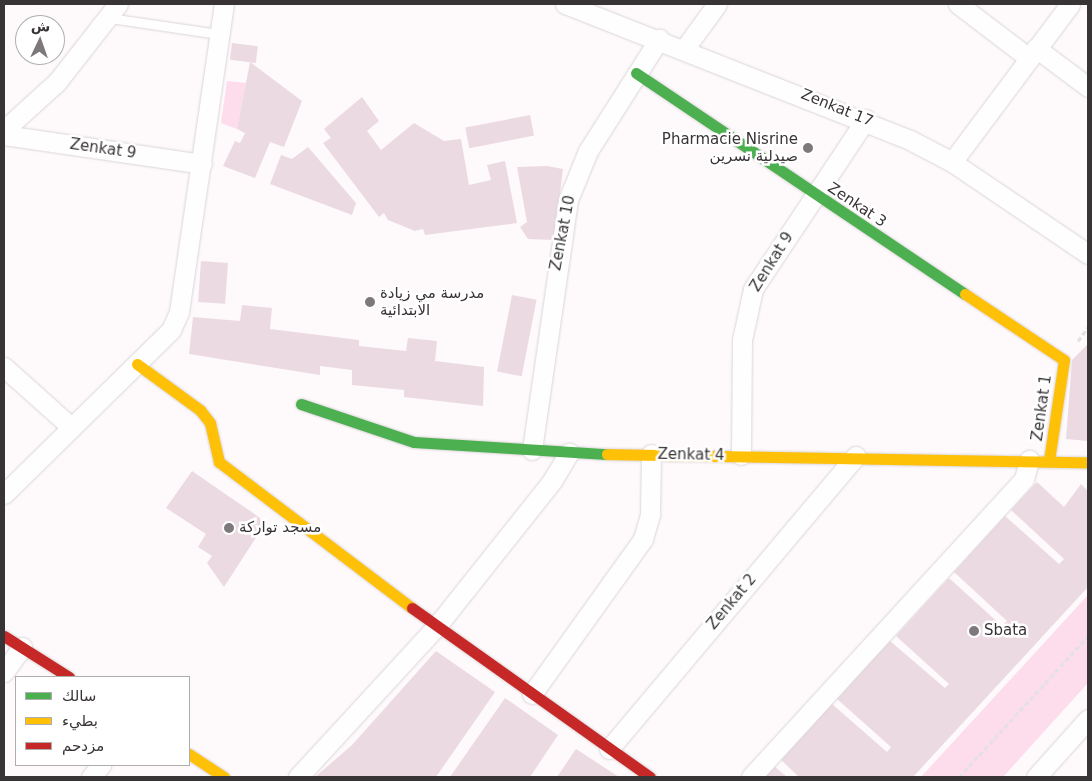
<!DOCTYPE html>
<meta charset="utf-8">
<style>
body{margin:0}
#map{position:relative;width:1092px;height:781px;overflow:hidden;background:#fef9fb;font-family:"DejaVu Sans","Noto Sans Arabic",sans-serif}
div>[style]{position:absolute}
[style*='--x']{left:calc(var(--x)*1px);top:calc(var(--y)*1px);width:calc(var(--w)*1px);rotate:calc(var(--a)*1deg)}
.green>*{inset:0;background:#fddceb}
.building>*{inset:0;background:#ecdae2;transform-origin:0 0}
.path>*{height:3px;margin-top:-1.5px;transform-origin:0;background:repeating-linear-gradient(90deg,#e3e1e2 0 5px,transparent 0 7.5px)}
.roads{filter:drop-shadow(0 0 1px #dad6d8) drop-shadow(0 0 1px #dad6d8)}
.lane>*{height:9px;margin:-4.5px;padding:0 4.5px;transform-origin:4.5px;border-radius:4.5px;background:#fffefe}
.street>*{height:19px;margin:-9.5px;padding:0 9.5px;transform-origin:9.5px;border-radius:9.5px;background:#fffefe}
.fast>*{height:11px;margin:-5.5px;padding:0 5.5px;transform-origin:5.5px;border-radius:5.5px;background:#4caf50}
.slow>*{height:11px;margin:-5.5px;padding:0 5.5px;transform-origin:5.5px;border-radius:5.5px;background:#ffc107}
.jam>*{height:11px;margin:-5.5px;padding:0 5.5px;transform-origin:5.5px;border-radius:5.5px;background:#c62828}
.dots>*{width:14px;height:14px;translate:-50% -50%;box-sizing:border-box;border:2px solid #fff;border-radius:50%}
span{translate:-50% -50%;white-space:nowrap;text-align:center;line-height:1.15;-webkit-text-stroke:5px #fff;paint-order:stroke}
.street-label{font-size:15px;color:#383436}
.poi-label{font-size:15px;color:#383436}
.right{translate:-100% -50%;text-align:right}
.left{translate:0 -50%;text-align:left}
.frame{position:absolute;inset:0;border:5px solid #383436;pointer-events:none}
.legend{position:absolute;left:15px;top:676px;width:175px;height:90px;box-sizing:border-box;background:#fff;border:1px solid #afaeaf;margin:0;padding:6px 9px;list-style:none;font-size:15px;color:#383436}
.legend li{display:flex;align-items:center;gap:10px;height:25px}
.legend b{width:25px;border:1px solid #afaeaf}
.north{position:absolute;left:15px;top:15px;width:50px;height:50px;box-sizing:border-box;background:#fff;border:1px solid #afaeaf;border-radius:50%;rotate:3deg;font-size:14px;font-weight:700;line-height:20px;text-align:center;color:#383436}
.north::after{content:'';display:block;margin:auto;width:18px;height:22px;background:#7d797b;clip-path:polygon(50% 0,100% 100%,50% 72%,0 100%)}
</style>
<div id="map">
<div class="green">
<div style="clip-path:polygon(227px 81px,246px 83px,237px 129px,221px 123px)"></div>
<div style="clip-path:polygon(1088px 595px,1088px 683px,1003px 777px,921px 777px)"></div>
</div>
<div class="building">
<div style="left:232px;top:43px;width:26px;height:17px;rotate:7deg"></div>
<div style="clip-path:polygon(250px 62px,302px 101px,284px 147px,270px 142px,255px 178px,223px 166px,235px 141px,240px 143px,245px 133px,237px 129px)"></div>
<div style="clip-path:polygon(362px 97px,379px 121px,367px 131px,381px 150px,414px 123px,444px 141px,461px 139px,469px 185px,491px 180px,487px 165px,505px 161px,517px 223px,425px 235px,423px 229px,415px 231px,388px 220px,384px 213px,379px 217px,323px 143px,331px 138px,324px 129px)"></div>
<div style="left:530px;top:115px;width:21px;height:66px;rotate:79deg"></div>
<div style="clip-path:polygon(308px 147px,356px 203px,352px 215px,270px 184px,281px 155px,292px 159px)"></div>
<div style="clip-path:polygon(547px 166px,563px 169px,554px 240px,528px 239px,520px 227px,527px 222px,517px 167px)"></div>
<div style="left:201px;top:261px;width:27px;height:41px;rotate:4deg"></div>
<div style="left:512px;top:295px;width:25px;height:78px;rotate:11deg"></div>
<div style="clip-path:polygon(242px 305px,272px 308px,270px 329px,359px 340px,359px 346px,406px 351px,408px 338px,437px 341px,435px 361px,484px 367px,483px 406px,404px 397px,404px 390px,352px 385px,352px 370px,320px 366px,320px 375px,189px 354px,193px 317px,240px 321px)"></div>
<div style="clip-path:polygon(1088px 344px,1088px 441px,1066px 439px,1072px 360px)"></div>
<div style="clip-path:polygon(192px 471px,266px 522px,224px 587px,207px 563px,212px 556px,198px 547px,206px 534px,166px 508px)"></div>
<div style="clip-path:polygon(1037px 482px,1064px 507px,1081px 484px,1088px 491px,1088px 587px,913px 777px,799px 777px,781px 760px,832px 704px,887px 752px,891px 747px,837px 699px,890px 641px,945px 688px,949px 684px,896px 636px,949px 578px,1002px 626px,1007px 621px,954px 572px,1005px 516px,1059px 564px,1064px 559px,1011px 510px)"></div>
<div style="clip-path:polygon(436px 651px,495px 692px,436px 777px,315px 777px,352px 745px)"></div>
<div style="clip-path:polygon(505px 698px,558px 735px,530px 777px,450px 777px)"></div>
<div style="clip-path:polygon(576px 749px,619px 777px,557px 777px)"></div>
<div style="clip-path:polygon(775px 767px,787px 777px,765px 777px)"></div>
</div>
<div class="path">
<div style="--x:1078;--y:341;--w:17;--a:-54"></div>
<div style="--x:959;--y:777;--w:191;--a:-47.5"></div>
</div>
<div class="roads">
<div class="lane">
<div style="--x:110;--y:18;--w:110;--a:8.4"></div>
</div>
<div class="street">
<div style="--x:565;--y:4;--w:371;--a:21.5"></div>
<div style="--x:910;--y:140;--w:47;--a:27.6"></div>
<div style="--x:952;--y:162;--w:164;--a:34.1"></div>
<div style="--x:958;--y:4;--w:89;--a:37.3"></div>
<div style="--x:685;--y:48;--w:54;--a:-54"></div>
<div style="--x:1036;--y:48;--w:65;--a:36.9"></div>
<div style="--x:4;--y:130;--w:72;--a:-42.2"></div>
<div style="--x:57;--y:82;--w:99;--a:-52"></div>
<div style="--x:4;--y:135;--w:200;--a:8.3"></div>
<div style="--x:952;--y:162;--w:197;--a:-53.2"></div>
<div style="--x:4;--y:367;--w:90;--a:41.8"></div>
<div style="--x:532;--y:450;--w:253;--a:-81.8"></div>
<div style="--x:568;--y:200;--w:53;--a:-67.8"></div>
<div style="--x:588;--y:151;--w:133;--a:-57.6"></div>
<div style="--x:741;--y:455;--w:115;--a:-89.5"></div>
<div style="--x:742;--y:340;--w:52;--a:-77.8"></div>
<div style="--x:753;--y:289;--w:204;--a:-56.4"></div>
<div style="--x:4;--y:494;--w:234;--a:-44.5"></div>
<div style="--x:171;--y:330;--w:20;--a:-66"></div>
<div style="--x:179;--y:312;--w:311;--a:-81.7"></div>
<div style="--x:4;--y:672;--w:31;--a:-54"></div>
<div style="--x:532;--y:694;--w:191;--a:-54.4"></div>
<div style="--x:643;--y:539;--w:26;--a:-74"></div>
<div style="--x:650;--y:514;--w:60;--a:-89"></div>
<div style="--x:609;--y:749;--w:383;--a:-49.9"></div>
<div style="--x:91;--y:777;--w:16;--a:-50"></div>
<div style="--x:298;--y:777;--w:204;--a:-47.4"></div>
<div style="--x:436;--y:627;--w:186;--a:-51.5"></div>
<div style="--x:552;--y:481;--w:33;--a:-59"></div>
<div style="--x:751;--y:777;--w:404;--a:-47.5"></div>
<div style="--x:1024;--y:479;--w:20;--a:-75"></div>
<div style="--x:1036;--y:777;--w:78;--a:-48.1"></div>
</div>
<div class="fast">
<div style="--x:636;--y:73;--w:396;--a:33.9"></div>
<div style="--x:301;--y:404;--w:119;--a:18.6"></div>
<div style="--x:414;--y:442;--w:193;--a:3.6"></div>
</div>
<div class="slow">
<div style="--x:965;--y:294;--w:119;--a:33.7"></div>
<div style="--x:1064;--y:360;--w:101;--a:98.5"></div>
<div style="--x:137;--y:364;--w:78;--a:36.1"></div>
<div style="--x:200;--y:410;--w:16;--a:52"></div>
<div style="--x:210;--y:423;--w:40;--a:77"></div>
<div style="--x:219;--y:462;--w:242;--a:37.1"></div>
<div style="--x:607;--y:454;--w:481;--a:1"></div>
<div style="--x:189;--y:754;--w:42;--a:33.3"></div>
</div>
<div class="jam">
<div style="--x:412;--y:608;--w:292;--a:35.4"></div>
<div style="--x:4;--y:636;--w:77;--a:32.2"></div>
</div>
</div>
<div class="dots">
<div style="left:808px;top:148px;background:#7d797b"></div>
<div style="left:370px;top:302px;background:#7d797b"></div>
<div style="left:229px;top:528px;background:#7d797b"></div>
<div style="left:974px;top:631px;background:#7d797b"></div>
</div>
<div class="street-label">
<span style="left:837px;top:108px;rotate:22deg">Zenkat 17</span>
<span style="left:103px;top:149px;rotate:8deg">Zenkat 9</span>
<span style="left:857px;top:205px;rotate:34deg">Zenkat 3</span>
<span style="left:563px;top:233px;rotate:-79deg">Zenkat 10</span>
<span style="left:772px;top:262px;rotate:-58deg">Zenkat 9</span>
<span style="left:1042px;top:408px;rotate:-82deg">Zenkat 1</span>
<span style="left:691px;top:455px;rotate:1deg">Zenkat 4</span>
<span style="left:732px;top:602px;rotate:-50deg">Zenkat 2</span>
</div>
<div class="poi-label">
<span class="right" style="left:798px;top:148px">Pharmacie Nisrine<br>صيدلية نسرين</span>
<span class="left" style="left:380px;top:302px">مدرسة مي زيادة<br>الابتدائية</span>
<span class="left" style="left:239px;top:528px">مسجد تواركة</span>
<span class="left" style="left:984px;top:631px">Sbata</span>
</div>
<div class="frame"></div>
<ul class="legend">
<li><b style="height:6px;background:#4caf50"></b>سالك</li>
<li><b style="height:6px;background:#ffc107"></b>بطيء</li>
<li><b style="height:6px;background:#c62828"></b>مزدحم</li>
</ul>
<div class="north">ش</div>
</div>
